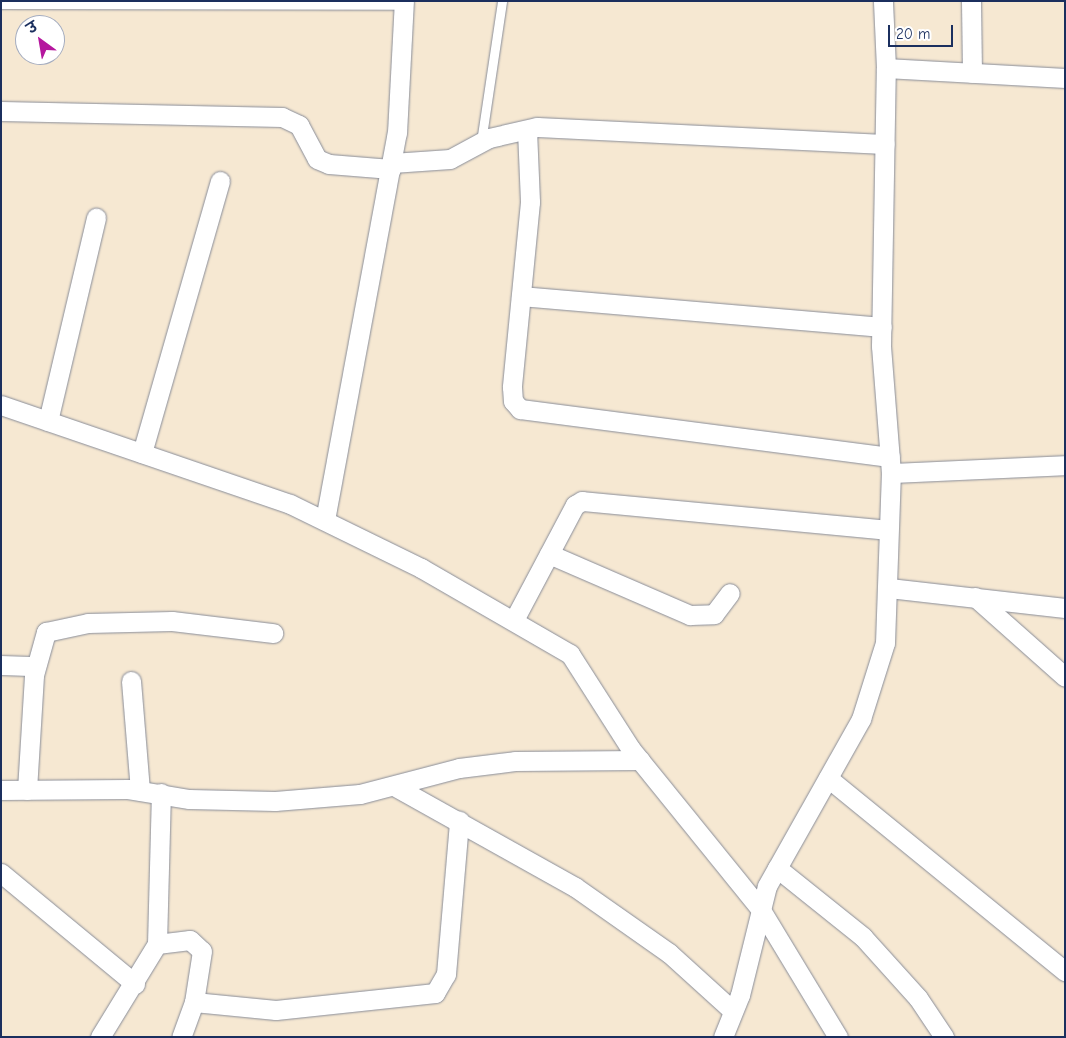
<!DOCTYPE html>
<meta charset="utf-8">
<style>
body{margin:0}
#map{position:relative;width:1066px;height:1038px;overflow:hidden;background:#f6e8d2;font-family:"Comic Neue","Playpen Sans Deva",sans-serif}
div>[style]{position:absolute}
[style*='--x']{left:calc(var(--x)*1px);top:calc(var(--y)*1px);width:calc(var(--w)*1px);rotate:calc(var(--a)*1deg)}
.roads{filter:drop-shadow(0 0 1px #888c98) drop-shadow(0 0 1px #888c98)}
.lane>*{height:9px;margin:-4.5px;padding:0 4.5px;transform-origin:4.5px;border-radius:4.5px;background:#fff}
.street>*{height:19px;margin:-9.5px;padding:0 9.5px;transform-origin:9.5px;border-radius:9.5px;background:#fff}
span{translate:-50% -50%;white-space:nowrap;text-align:center;line-height:1.15;-webkit-text-stroke:4px #fff;paint-order:stroke}
.frame{position:absolute;inset:0;border:2px solid #1b2f5e;pointer-events:none}
.north{position:absolute;left:15px;top:15px;width:50px;height:50px;box-sizing:border-box;background:#fff;border:1px solid #a4acbf;border-radius:50%;rotate:328deg;font-size:14px;font-weight:700;line-height:20px;text-align:center;color:#1b2f5e}
.north::after{content:'';display:block;margin:auto;width:18px;height:22px;background:#b5179e;clip-path:polygon(50% 0,100% 100%,50% 72%,0 100%)}
.scale{position:absolute;left:888px;top:25px;width:65px;height:22px;box-sizing:border-box;border:2px solid #1b2f5e;border-top:0;padding-left:6px;font-size:15px;line-height:18px;white-space:nowrap;color:#1b2f5e;-webkit-text-stroke:4px #fff;paint-order:stroke}
</style>
<div id="map">
<div class="roads">
<div class="lane">
<div style="--x:1;--y:4;--w:403;--a:0.1"></div>
<div style="--x:481;--y:142;--w:143;--a:-81.5"></div>
</div>
<div class="street">
<div style="--x:971;--y:1;--w:72;--a:89.2"></div>
<div style="--x:886;--y:68;--w:179;--a:3.2"></div>
<div style="--x:1;--y:111;--w:281;--a:1.2"></div>
<div style="--x:282;--y:117;--w:19;--a:25"></div>
<div style="--x:299;--y:125;--w:38;--a:62"></div>
<div style="--x:317;--y:159;--w:13;--a:23"></div>
<div style="--x:329;--y:164;--w:62;--a:4.6"></div>
<div style="--x:527;--y:130;--w:72;--a:87.6"></div>
<div style="--x:530;--y:202;--w:186;--a:95.6"></div>
<div style="--x:512;--y:387;--w:14;--a:86"></div>
<div style="--x:513;--y:401;--w:11;--a:49"></div>
<div style="--x:520;--y:409;--w:373;--a:7.4"></div>
<div style="--x:392;--y:163;--w:58;--a:-3.9"></div>
<div style="--x:450;--y:159;--w:44;--a:-28.3"></div>
<div style="--x:489;--y:138;--w:49;--a:-12.9"></div>
<div style="--x:537;--y:127;--w:348;--a:2.8"></div>
<div style="--x:521;--y:296;--w:362;--a:4.9"></div>
<div style="--x:1;--y:405;--w:305;--a:18.9"></div>
<div style="--x:290;--y:504;--w:146;--a:26"></div>
<div style="--x:421;--y:568;--w:172;--a:30"></div>
<div style="--x:570;--y:654;--w:112;--a:57.4"></div>
<div style="--x:630;--y:748;--w:208;--a:51"></div>
<div style="--x:761;--y:910;--w:149;--a:58.8"></div>
<div style="--x:48;--y:421;--w:209;--a:-76.7"></div>
<div style="--x:142;--y:453;--w:283;--a:-74"></div>
<div style="--x:891;--y:473;--w:174;--a:-2.6"></div>
<div style="--x:325;--y:520;--w:394;--a:-79.5"></div>
<div style="--x:397;--y:133;--w:132;--a:-87"></div>
<div style="--x:549;--y:554;--w:154;--a:23.4"></div>
<div style="--x:690;--y:615;--w:24;--a:-2"></div>
<div style="--x:714;--y:614;--w:26;--a:-53"></div>
<div style="--x:889;--y:588;--w:177;--a:6.5"></div>
<div style="--x:975;--y:597;--w:120;--a:41.6"></div>
<div style="--x:514;--y:620;--w:130;--a:-62.1"></div>
<div style="--x:575;--y:505;--w:8;--a:-30"></div>
<div style="--x:582;--y:501;--w:307;--a:5.4"></div>
<div style="--x:1;--y:665;--w:34;--a:2"></div>
<div style="--x:131;--y:681;--w:110;--a:85.3"></div>
<div style="--x:828;--y:778;--w:306;--a:39.2"></div>
<div style="--x:396;--y:787;--w:205;--a:29.2"></div>
<div style="--x:575;--y:887;--w:115;--a:35.1"></div>
<div style="--x:669;--y:953;--w:86;--a:42.2"></div>
<div style="--x:1;--y:790;--w:127;--a:-0.5"></div>
<div style="--x:128;--y:789;--w:62;--a:9.3"></div>
<div style="--x:189;--y:799;--w:86;--a:1.3"></div>
<div style="--x:275;--y:801;--w:85;--a:-4.7"></div>
<div style="--x:360;--y:794;--w:102;--a:-14.7"></div>
<div style="--x:459;--y:768;--w:56;--a:-7.1"></div>
<div style="--x:515;--y:761;--w:125;--a:-0.5"></div>
<div style="--x:27;--y:790;--w:115;--a:-86.5"></div>
<div style="--x:34;--y:675;--w:45;--a:-74.4"></div>
<div style="--x:46;--y:632;--w:43;--a:-12.1"></div>
<div style="--x:88;--y:623;--w:84;--a:-1.4"></div>
<div style="--x:172;--y:621;--w:102;--a:6.8"></div>
<div style="--x:777;--y:868;--w:110;--a:38.7"></div>
<div style="--x:863;--y:937;--w:82;--a:48"></div>
<div style="--x:918;--y:998;--w:47;--a:56.3"></div>
<div style="--x:1;--y:873;--w:174;--a:39.6"></div>
<div style="--x:157;--y:944;--w:33;--a:-7"></div>
<div style="--x:190;--y:940;--w:16;--a:43"></div>
<div style="--x:202;--y:951;--w:52;--a:98.9"></div>
<div style="--x:194;--y:1002;--w:37;--a:110"></div>
<div style="--x:194;--y:1002;--w:82;--a:5.6"></div>
<div style="--x:276;--y:1010;--w:160;--a:-6.1"></div>
<div style="--x:435;--y:993;--w:22;--a:-60"></div>
<div style="--x:446;--y:974;--w:154;--a:-85.1"></div>
<div style="--x:100;--y:1037;--w:109;--a:-58.5"></div>
<div style="--x:157;--y:944;--w:151;--a:-88.5"></div>
<div style="--x:723;--y:1037;--w:45;--a:-68"></div>
<div style="--x:740;--y:995;--w:112;--a:-76.1"></div>
<div style="--x:767;--y:886;--w:192;--a:-60.6"></div>
<div style="--x:861;--y:719;--w:80;--a:-72.5"></div>
<div style="--x:885;--y:643;--w:170;--a:-88"></div>
<div style="--x:891;--y:473;--w:127;--a:-94.5"></div>
<div style="--x:881;--y:346;--w:278;--a:-89"></div>
<div style="--x:886;--y:68;--w:67;--a:-92.6"></div>
</div>
</div>
<div class="frame"></div>
<div class="north">उ</div>
<div class="scale">20 m</div>
</div>
